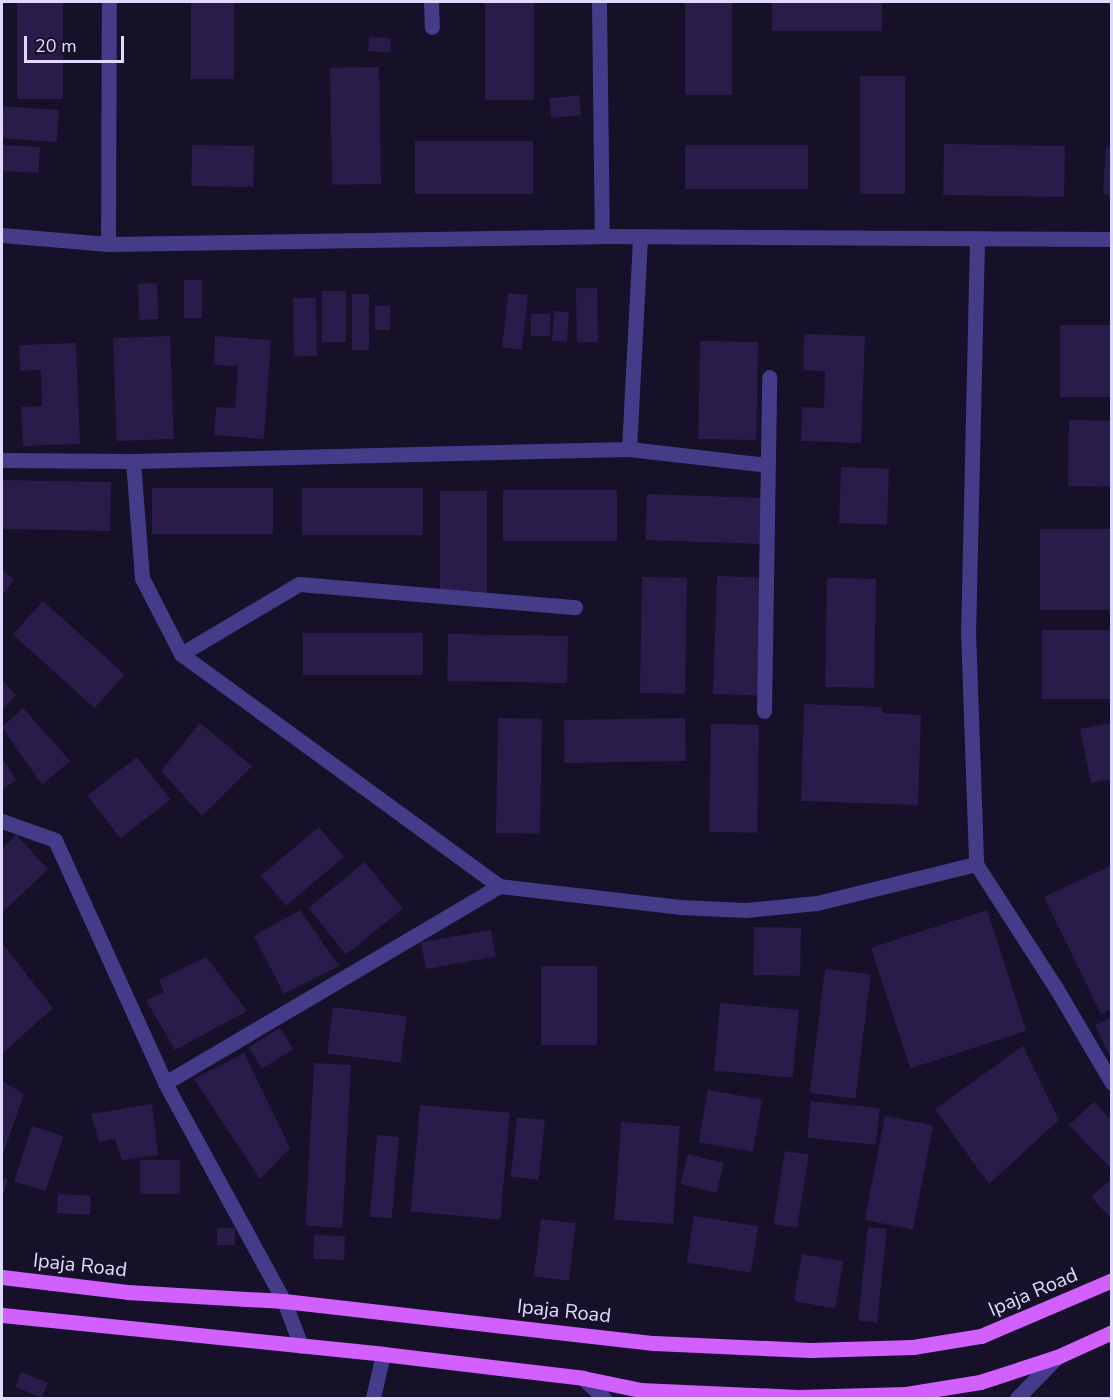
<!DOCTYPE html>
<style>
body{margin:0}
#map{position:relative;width:1113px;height:1400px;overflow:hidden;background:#171029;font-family:"Nunito Sans",sans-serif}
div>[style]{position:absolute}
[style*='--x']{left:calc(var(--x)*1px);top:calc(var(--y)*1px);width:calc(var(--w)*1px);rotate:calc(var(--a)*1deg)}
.building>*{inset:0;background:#291c4b;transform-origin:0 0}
.minor>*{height:15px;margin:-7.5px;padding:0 7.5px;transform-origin:7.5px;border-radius:7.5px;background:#443b89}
.major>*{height:15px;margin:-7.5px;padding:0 7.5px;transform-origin:7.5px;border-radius:7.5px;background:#d160ff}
span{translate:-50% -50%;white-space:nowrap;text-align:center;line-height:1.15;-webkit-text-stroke:4.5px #171029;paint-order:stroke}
.street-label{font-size:20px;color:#e0d9ff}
.frame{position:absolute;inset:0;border:3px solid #e0d9ff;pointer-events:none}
.scale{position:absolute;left:24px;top:36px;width:100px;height:27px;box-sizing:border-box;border:3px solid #e0d9ff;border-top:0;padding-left:8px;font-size:18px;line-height:21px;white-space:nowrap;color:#e0d9ff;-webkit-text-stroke:4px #171029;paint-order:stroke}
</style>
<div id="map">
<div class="building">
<div style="left:17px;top:2px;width:46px;height:97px"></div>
<div style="left:191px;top:2px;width:43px;height:77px"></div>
<div style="left:485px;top:2px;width:49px;height:98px"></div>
<div style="left:685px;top:2px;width:47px;height:93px"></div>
<div style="left:772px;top:2px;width:110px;height:29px"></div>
<div style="left:369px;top:37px;width:22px;height:14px;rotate:3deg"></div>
<div style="left:379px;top:67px;width:117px;height:49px;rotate:89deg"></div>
<div style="left:860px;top:76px;width:45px;height:118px"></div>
<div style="left:579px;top:95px;width:20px;height:30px;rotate:84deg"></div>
<div style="left:2px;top:106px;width:57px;height:32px;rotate:4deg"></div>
<div style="left:415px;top:141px;width:118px;height:53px"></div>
<div style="left:944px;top:144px;width:121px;height:51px;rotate:1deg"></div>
<div style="left:2px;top:145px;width:38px;height:26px;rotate:3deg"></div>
<div style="left:192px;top:145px;width:62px;height:41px;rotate:1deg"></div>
<div style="left:808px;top:145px;width:44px;height:123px;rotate:90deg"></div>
<div style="clip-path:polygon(1106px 147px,1112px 148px,1112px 195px,1103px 194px)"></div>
<div style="left:184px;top:280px;width:18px;height:38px"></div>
<div style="left:157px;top:283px;width:36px;height:19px;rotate:88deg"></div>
<div style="left:597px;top:288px;width:54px;height:21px;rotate:89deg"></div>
<div style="left:322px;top:291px;width:24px;height:51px"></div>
<div style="left:508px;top:293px;width:20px;height:55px;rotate:6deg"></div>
<div style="left:352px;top:294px;width:17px;height:56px"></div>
<div style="left:316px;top:298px;width:58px;height:23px;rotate:89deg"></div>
<div style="left:375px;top:306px;width:15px;height:24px"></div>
<div style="left:554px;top:311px;width:15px;height:30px;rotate:4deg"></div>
<div style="left:531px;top:314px;width:19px;height:22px"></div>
<div style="left:1112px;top:325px;width:72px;height:52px;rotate:90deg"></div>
<div style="clip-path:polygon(804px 334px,865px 336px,861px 443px,801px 441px,802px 407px,824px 408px,825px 371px,803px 370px)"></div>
<div style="left:170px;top:336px;width:103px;height:57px;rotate:88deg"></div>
<div style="clip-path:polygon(215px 336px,271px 340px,264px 439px,214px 435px,216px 407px,235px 408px,238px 366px,214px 365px)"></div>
<div style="left:700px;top:341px;width:58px;height:98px;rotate:1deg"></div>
<div style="clip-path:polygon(76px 343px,80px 444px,23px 446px,21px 407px,42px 406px,41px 370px,20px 371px,19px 345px)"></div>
<div style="left:1069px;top:420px;width:43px;height:66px;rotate:1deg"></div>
<div style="left:841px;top:467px;width:48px;height:56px;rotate:2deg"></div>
<div style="left:2px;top:480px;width:109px;height:49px;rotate:1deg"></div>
<div style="left:152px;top:488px;width:121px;height:46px"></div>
<div style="left:302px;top:488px;width:121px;height:47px"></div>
<div style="left:503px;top:490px;width:114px;height:51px"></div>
<div style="left:440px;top:491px;width:47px;height:104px"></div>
<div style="left:647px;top:494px;width:117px;height:46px;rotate:2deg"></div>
<div style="left:1112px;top:529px;width:81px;height:72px;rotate:90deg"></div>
<div style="clip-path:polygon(2px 570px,14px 579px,2px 596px)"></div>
<div style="left:717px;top:576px;width:46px;height:118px;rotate:2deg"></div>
<div style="left:642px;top:577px;width:45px;height:116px;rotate:1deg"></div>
<div style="left:827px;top:578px;width:49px;height:109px;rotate:1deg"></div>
<div style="left:43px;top:601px;width:110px;height:45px;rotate:42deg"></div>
<div style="left:1112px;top:630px;width:69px;height:70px;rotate:90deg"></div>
<div style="left:303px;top:633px;width:120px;height:42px"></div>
<div style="left:448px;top:634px;width:120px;height:47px;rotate:1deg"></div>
<div style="clip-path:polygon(2px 680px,16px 695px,2px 710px)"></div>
<div style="clip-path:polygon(804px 704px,882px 707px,882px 713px,921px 715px,918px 805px,801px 801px)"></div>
<div style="clip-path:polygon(23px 708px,70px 761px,42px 785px,2px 727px)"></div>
<div style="left:498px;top:718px;width:44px;height:115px;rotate:1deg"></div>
<div style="left:685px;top:718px;width:43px;height:121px;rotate:89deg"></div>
<div style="clip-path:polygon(200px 723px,252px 766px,202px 816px,161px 771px)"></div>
<div style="clip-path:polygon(1112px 723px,1112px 779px,1091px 783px,1080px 729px)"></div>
<div style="left:711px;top:724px;width:48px;height:108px;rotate:1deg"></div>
<div style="clip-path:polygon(2px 757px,16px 780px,2px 790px)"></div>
<div style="left:137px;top:757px;width:54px;height:63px;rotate:52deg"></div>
<div style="left:319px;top:827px;width:39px;height:76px;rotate:50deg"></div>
<div style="clip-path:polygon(16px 835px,48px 869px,2px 913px,2px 849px)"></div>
<div style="left:365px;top:862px;width:60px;height:73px;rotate:51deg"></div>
<div style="clip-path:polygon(1112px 865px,1112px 1009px,1101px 1014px,1044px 897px)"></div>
<div style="clip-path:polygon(300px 910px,339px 966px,284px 994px,254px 936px)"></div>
<div style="left:987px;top:910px;width:127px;height:122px;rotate:72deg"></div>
<div style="left:754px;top:927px;width:47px;height:48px;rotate:1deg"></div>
<div style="left:491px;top:930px;width:27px;height:71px;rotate:80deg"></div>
<div style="clip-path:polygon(2px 943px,53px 1008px,2px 1054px)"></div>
<div style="clip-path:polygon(206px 957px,247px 1011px,175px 1050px,146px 1000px,164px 992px,159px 980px)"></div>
<div style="left:541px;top:966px;width:56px;height:79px"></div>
<div style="left:825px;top:969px;width:46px;height:125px;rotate:7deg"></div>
<div style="left:720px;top:1003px;width:79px;height:68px;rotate:5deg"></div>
<div style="left:333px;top:1007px;width:74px;height:47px;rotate:7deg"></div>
<div style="clip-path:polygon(1112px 1017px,1112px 1061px,1095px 1025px)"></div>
<div style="left:280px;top:1028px;width:25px;height:37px;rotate:58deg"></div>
<div style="clip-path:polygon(1023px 1046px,1059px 1120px,989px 1184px,935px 1109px)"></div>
<div style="clip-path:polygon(244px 1053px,290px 1148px,260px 1179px,194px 1079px)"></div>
<div style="left:314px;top:1063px;width:37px;height:163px;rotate:3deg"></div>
<div style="clip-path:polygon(2px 1081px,24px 1094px,2px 1157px)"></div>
<div style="left:708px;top:1090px;width:55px;height:53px;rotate:10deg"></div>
<div style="left:811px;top:1101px;width:69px;height:37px;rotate:6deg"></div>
<div style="clip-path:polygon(1094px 1102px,1112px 1121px,1112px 1170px,1069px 1125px)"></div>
<div style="clip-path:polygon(152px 1104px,158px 1155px,122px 1160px,115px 1139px,99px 1142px,91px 1114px)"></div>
<div style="left:420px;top:1105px;width:90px;height:107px;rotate:5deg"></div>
<div style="left:885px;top:1116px;width:49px;height:106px;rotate:11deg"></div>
<div style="left:517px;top:1117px;width:28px;height:60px;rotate:6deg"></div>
<div style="left:621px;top:1122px;width:59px;height:98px;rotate:4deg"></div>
<div style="left:32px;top:1126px;width:33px;height:58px;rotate:18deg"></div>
<div style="left:377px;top:1135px;width:22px;height:82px;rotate:5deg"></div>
<div style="left:785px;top:1151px;width:24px;height:74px;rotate:9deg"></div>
<div style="left:688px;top:1154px;width:37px;height:31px;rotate:14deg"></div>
<div style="left:140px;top:1160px;width:40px;height:34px"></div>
<div style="clip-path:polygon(2px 1178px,8px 1179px,2px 1199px)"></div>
<div style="clip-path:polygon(1112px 1178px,1112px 1219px,1091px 1197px)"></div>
<div style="left:58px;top:1194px;width:33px;height:19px;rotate:3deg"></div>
<div style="left:694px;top:1216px;width:65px;height:47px;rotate:9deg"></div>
<div style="left:541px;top:1219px;width:35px;height:58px;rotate:7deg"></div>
<div style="left:868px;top:1227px;width:19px;height:94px;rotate:6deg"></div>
<div style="left:235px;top:1228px;width:17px;height:18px;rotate:90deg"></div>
<div style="left:314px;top:1235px;width:31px;height:24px;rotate:2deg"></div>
<div style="left:802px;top:1254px;width:42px;height:48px;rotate:10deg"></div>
<div style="left:21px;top:1372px;width:29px;height:16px;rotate:22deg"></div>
</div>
<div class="minor">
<div style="--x:431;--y:2;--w:25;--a:88"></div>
<div style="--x:599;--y:2;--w:234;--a:89.3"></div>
<div style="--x:2;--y:235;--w:106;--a:4.9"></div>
<div style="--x:108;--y:244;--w:494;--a:-0.9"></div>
<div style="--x:602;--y:236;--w:510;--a:0.34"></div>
<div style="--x:977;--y:239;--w:391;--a:91.3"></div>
<div style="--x:968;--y:630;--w:234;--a:88"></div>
<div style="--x:976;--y:864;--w:148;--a:57.2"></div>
<div style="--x:1056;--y:988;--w:110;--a:59.5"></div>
<div style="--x:108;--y:244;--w:242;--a:-89.8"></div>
<div style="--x:629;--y:449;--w:139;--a:6.6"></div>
<div style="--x:2;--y:460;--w:131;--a:0.4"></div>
<div style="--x:133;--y:461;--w:496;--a:-1.4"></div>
<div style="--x:629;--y:449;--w:213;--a:-87"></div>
<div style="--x:133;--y:461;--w:117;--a:85.6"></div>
<div style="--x:142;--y:578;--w:85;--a:62.8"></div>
<div style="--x:181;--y:654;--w:394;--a:36.1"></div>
<div style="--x:499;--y:886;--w:182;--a:6.6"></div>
<div style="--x:680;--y:907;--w:66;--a:2.6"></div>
<div style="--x:746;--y:910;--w:71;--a:-5.6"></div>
<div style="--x:817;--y:903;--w:164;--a:-13.8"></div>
<div style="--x:181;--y:654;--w:137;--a:-30.7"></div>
<div style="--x:299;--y:584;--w:277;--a:4.8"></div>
<div style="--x:764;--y:711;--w:334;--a:-89.1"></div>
<div style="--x:2;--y:821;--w:56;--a:19.7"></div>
<div style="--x:55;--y:840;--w:267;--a:65.6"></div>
<div style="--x:165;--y:1083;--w:248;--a:61.4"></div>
<div style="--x:284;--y:1301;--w:48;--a:69.3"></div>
<div style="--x:165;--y:1083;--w:388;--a:-30.5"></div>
<div style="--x:583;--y:1378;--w:29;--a:44"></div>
<div style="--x:373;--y:1398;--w:45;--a:-77.2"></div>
<div style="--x:1017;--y:1398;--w:57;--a:-45.7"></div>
</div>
<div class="major">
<div style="--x:2;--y:1277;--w:126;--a:6.8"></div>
<div style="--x:127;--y:1292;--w:157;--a:3.3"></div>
<div style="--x:284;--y:1301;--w:372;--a:6.5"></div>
<div style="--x:654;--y:1343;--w:156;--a:2.6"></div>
<div style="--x:810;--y:1350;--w:103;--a:-1.7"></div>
<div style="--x:913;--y:1347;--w:69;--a:-9.2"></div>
<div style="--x:981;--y:1336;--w:142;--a:-23.1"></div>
<div style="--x:2;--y:1315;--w:383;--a:5.8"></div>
<div style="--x:383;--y:1354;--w:201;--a:6.8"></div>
<div style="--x:583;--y:1378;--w:58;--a:11.9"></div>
<div style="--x:640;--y:1390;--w:158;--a:2.5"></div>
<div style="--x:798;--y:1397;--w:108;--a:-1.6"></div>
<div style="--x:906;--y:1394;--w:75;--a:-9.2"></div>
<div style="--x:980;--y:1382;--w:81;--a:-18"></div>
<div style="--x:1057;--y:1357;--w:60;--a:-24.4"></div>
</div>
<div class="street-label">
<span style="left:80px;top:1265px;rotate:6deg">Ipaja Road</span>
<span style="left:1033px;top:1292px;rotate:-23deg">Ipaja Road</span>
<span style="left:564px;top:1311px;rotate:6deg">Ipaja Road</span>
</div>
<div class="frame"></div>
<div class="scale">20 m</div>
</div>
